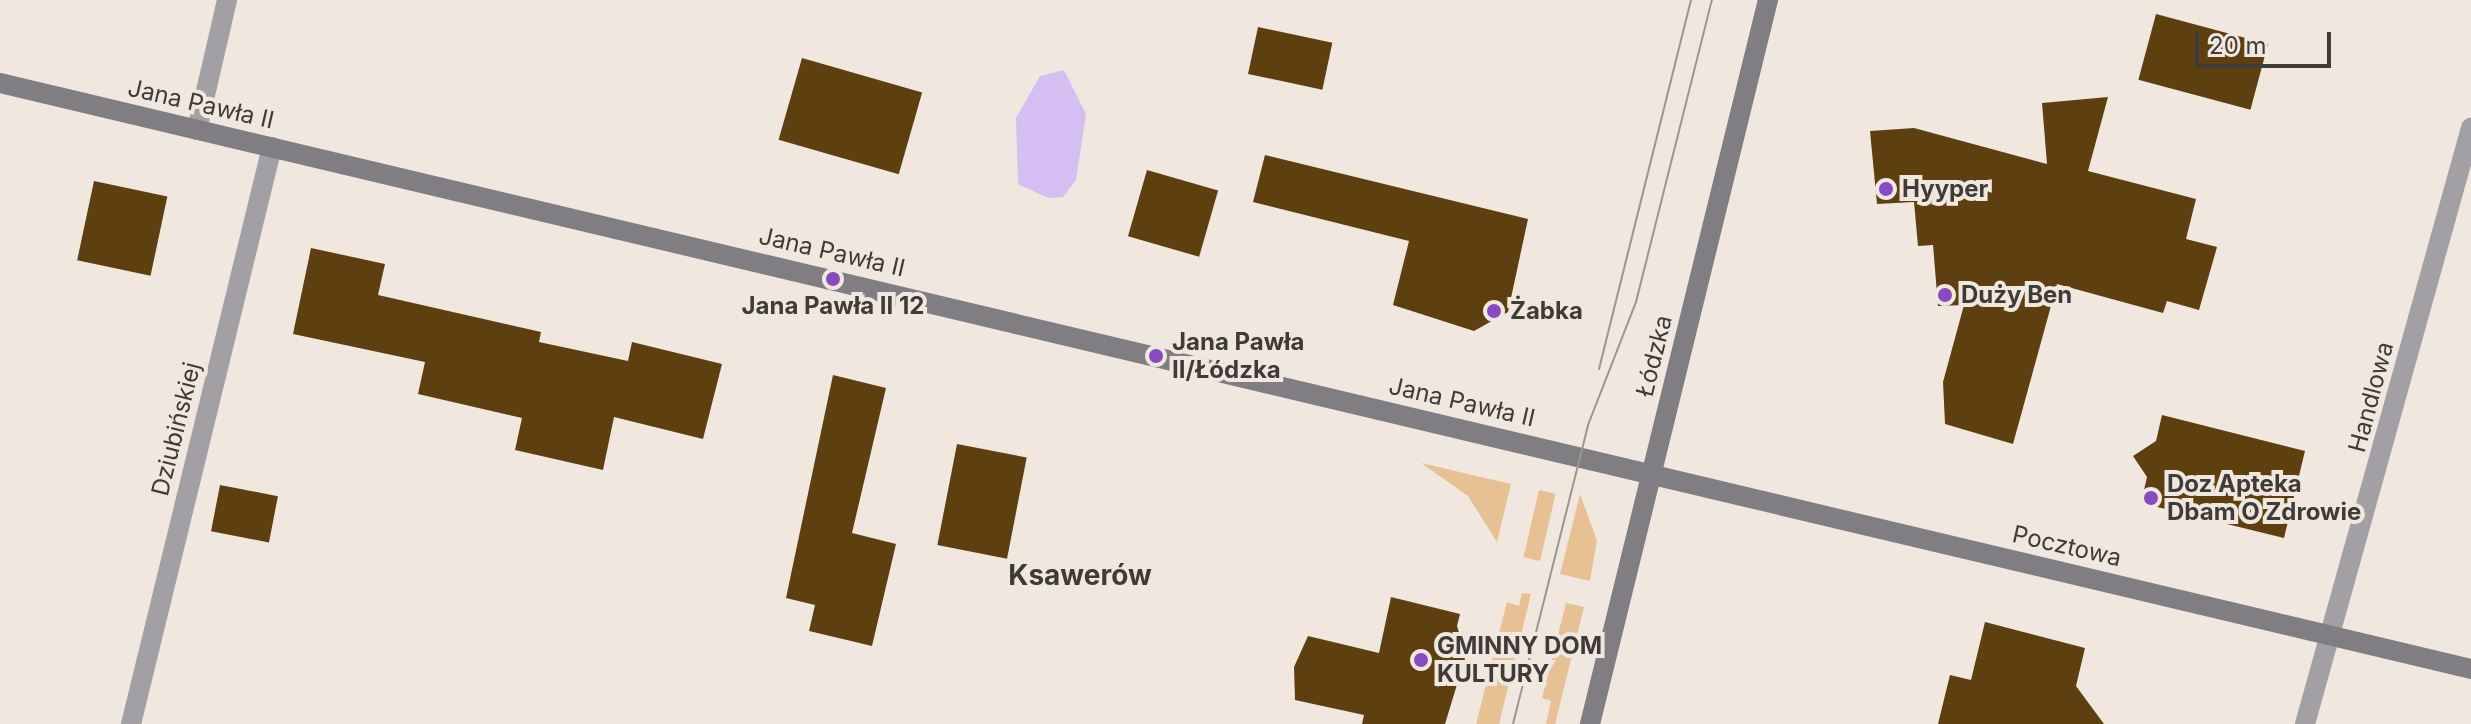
<!DOCTYPE html>
<meta charset="utf-8">
<style>
body{margin:0}
#map{position:relative;width:2471px;height:724px;overflow:hidden;background:#f0e8df;font-family:Inter,sans-serif}
div>[style]{position:absolute}
[style*='--x']{left:calc(var(--x)*1px);top:calc(var(--y)*1px);width:calc(var(--w)*1px);rotate:calc(var(--a)*1deg)}
.green>*{inset:0;background:#e7c193;transform-origin:0 0}
.water>*{inset:0;background:#d4bef2}
.building>*{inset:0;background:#5e3f0f;transform-origin:0 0}
.street>*{height:20px;margin:-10px;padding:0 10px;transform-origin:10px;border-radius:10px;background:#a2a0a5}
.secondary>*{height:20px;margin:-10px;padding:0 10px;transform-origin:10px;border-radius:10px;background:#807d83}
.tram>*{height:2px;margin:-1px;padding:0 1px;transform-origin:1px;border-radius:1px;background:#9b9690}
.dots>*{width:22px;height:22px;translate:-50% -50%;box-sizing:border-box;border:4px solid #f0e8df;border-radius:50%}
span{translate:-50% -50%;white-space:nowrap;text-align:center;line-height:1.15;-webkit-text-stroke:8px #f0e8df;paint-order:stroke}
.street-label{font-size:24px;color:#3e3b38}
.poi-label{font-size:24px;color:#3e3b38;font-weight:700}
.left{translate:0 -50%;text-align:left}
.quarter-label{font-size:28px;color:#3e3b38;font-weight:700}
.scale{position:absolute;left:2195px;top:32px;width:136px;height:36px;box-sizing:border-box;border:4px solid #3e3b38;border-top:0;padding-left:10px;font-size:24px;line-height:28px;white-space:nowrap;color:#3e3b38;-webkit-text-stroke:6px #f0e8df;paint-order:stroke}
</style>
<div id="map">
<div class="green">
<div style="clip-path:polygon(1421px 463px,1511px 484px,1497px 542px,1468px 496px)"></div>
<div style="left:1539px;top:490px;width:17px;height:69px;rotate:13deg"></div>
<div style="clip-path:polygon(1580px 494px,1597px 541px,1590px 581px,1560px 574px)"></div>
<div style="clip-path:polygon(1522px 593px,1531px 594px,1499px 724px,1476px 724px,1507px 602px,1519px 606px)"></div>
<div style="clip-path:polygon(1566px 603px,1584px 607px,1555px 724px,1546px 724px,1551px 701px,1542px 698px)"></div>
</div>
<div class="water">
<div style="clip-path:polygon(1064px 70px,1086px 114px,1076px 180px,1063px 197px,1048px 198px,1018px 184px,1016px 118px,1040px 76px)"></div>
</div>
<div class="building">
<div style="left:2156px;top:14px;width:116px;height:68px;rotate:15deg"></div>
<div style="left:1258px;top:27px;width:76px;height:48px;rotate:12deg"></div>
<div style="left:802px;top:58px;width:125px;height:85px;rotate:16deg"></div>
<div style="clip-path:polygon(2108px 97px,2088px 171px,2196px 199px,2186px 239px,2217px 247px,2199px 310px,2167px 301px,2163px 313px,2057px 284px,2013px 444px,1945px 424px,1943px 382px,1964px 305px,1938px 306px,1933px 245px,1918px 246px,1914px 202px,1877px 204px,1870px 131px,1914px 128px,2047px 164px,2042px 103px)"></div>
<div style="clip-path:polygon(1265px 155px,1528px 219px,1508px 312px,1474px 331px,1393px 305px,1409px 241px,1253px 202px)"></div>
<div style="left:1147px;top:170px;width:74px;height:69px;rotate:16deg"></div>
<div style="left:94px;top:181px;width:75px;height:81px;rotate:12deg"></div>
<div style="clip-path:polygon(311px 248px,385px 264px,378px 295px,541px 332px,539px 342px,628px 361px,632px 342px,722px 364px,703px 439px,614px 417px,603px 470px,515px 450px,522px 418px,418px 394px,425px 362px,293px 334px)"></div>
<div style="clip-path:polygon(833px 375px,886px 388px,852px 533px,896px 544px,872px 646px,809px 631px,815px 605px,786px 598px)"></div>
<div style="clip-path:polygon(2162px 415px,2305px 451px,2284px 538px,2141px 503px,2147px 477px,2133px 456px,2156px 441px)"></div>
<div style="left:957px;top:444px;width:71px;height:103px;rotate:11deg"></div>
<div style="left:220px;top:485px;width:59px;height:47px;rotate:11deg"></div>
<div style="clip-path:polygon(1391px 597px,1460px 614px,1457px 626px,1466px 655px,1445px 724px,1362px 724px,1364px 715px,1295px 700px,1294px 667px,1308px 636px,1379px 653px)"></div>
<div style="clip-path:polygon(1985px 622px,2085px 648px,2076px 686px,2104px 724px,1938px 724px,1950px 675px,1971px 680px)"></div>
</div>
<div class="street">
<div style="--x:197;--y:130;--w:133;--a:-77"></div>
<div style="--x:131;--y:724;--w:594;--a:-76.27"></div>
<div style="--x:2305;--y:724;--w:619;--a:-74.44"></div>
</div>
<div class="secondary">
<div style="--x:0;--y:83;--w:2540;--a:13.34"></div>
<div style="--x:1590;--y:724;--w:746;--a:-76.19"></div>
</div>
<div class="tram">
<div style="--x:1599;--y:369;--w:380;--a:-76"></div>
<div style="--x:1513;--y:724;--w:308;--a:-75.9"></div>
<div style="--x:1588;--y:425;--w:132;--a:-68.7"></div>
<div style="--x:1636;--y:302;--w:311;--a:-75.9"></div>
</div>
<div class="dots">
<div style="left:1886px;top:189px;background:#874bc1"></div>
<div style="left:833px;top:279px;background:#874bc1"></div>
<div style="left:1945px;top:295px;background:#874bc1"></div>
<div style="left:1494px;top:311px;background:#874bc1"></div>
<div style="left:1156px;top:356px;background:#874bc1"></div>
<div style="left:2151px;top:498px;background:#874bc1"></div>
<div style="left:1421px;top:660px;background:#874bc1"></div>
</div>
<div class="street-label">
<span style="left:201px;top:104px;rotate:13deg">Jana Pawła II</span>
<span style="left:832px;top:252px;rotate:13deg">Jana Pawła II</span>
<span style="left:1654px;top:356px;rotate:-76deg">Łódzka</span>
<span style="left:2371px;top:397px;rotate:-75deg">Handlowa</span>
<span style="left:1462px;top:402px;rotate:13deg">Jana Pawła II</span>
<span style="left:176px;top:429px;rotate:-76deg">Dziubińskiej</span>
<span style="left:2067px;top:546px;rotate:13deg">Pocztowa</span>
</div>
<div class="poi-label">
<span class="left" style="left:1902px;top:189px">Hyyper</span>
<span class="left" style="left:1961px;top:295px">Duży Ben</span>
<span style="left:833px;top:306px">Jana Pawła II 12</span>
<span class="left" style="left:1510px;top:311px">Żabka</span>
<span class="left" style="left:1172px;top:356px">Jana Pawła<br>II/Łódzka</span>
<span class="left" style="left:2167px;top:498px">Doz Apteka<br>Dbam O Zdrowie</span>
<span class="left" style="left:1437px;top:660px">GMINNY DOM<br>KULTURY</span>
</div>
<div class="quarter-label">
<span style="left:1080px;top:575px">Ksawerów</span>
</div>
<div class="scale">20 m</div>
</div>
